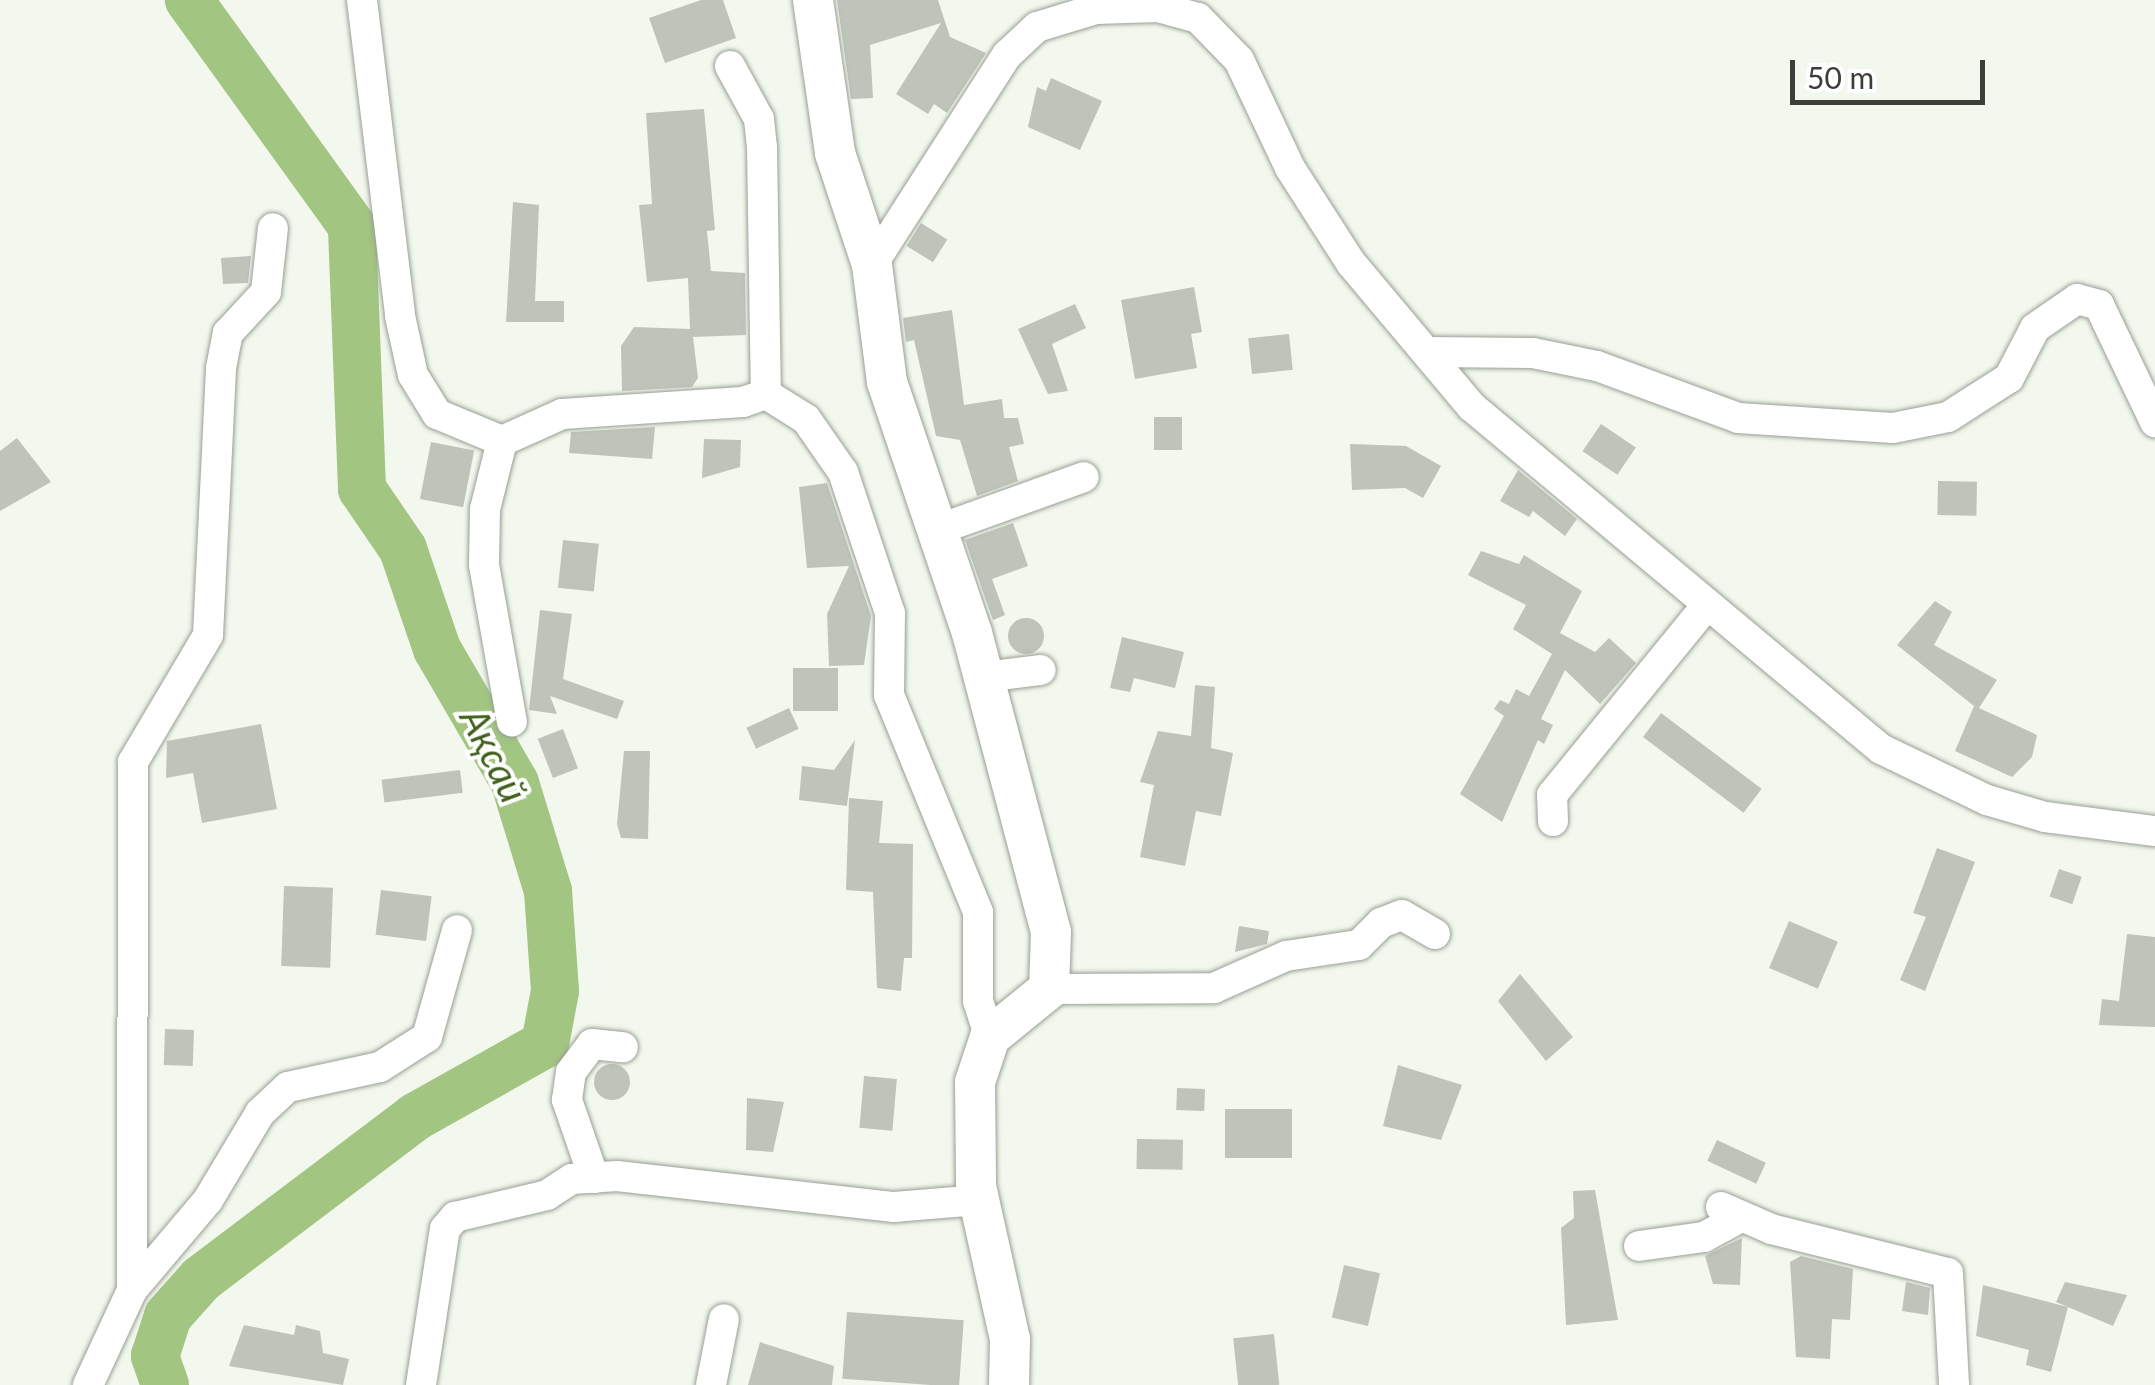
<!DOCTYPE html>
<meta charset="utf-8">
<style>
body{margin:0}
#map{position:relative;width:2155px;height:1385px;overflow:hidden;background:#f2f8ed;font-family:Lato,sans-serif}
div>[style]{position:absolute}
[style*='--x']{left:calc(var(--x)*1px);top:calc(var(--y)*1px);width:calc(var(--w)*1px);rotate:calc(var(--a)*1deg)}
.river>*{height:48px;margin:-24px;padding:0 24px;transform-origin:24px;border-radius:24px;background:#a2c582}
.building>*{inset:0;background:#bec4b9;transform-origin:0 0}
.round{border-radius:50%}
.roads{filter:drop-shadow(0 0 2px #999f95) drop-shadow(0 0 2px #999f95)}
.street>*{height:30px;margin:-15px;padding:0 15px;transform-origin:15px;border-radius:15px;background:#fff}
.secondary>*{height:40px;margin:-20px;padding:0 20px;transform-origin:20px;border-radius:20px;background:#fff}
span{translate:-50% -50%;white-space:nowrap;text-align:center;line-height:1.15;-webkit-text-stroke:8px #fff;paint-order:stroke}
.water-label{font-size:38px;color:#41601c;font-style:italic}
.scale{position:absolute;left:1790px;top:60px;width:195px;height:45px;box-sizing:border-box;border:5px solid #3c3e3a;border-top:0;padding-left:12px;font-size:30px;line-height:35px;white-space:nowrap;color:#3c3e3a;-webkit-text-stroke:8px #fff;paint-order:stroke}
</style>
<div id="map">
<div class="river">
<div style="--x:165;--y:1385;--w:31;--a:-109"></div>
<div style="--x:155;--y:1356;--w:42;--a:-72"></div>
<div style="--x:168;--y:1316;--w:50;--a:-48.3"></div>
<div style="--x:201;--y:1279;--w:268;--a:-37.1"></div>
<div style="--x:415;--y:1117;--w:149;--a:-29.3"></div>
<div style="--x:545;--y:1044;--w:54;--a:-79.3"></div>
<div style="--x:555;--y:991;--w:100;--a:-94"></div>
<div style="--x:548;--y:891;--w:113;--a:-107"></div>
<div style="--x:515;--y:783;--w:155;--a:-120.2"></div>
<div style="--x:437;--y:649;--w:106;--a:-108.8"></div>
<div style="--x:403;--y:549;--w:73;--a:-124.3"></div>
<div style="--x:362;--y:489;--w:263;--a:-92.2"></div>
<div style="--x:352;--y:226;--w:279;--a:-125.8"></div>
</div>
<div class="building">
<div style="clip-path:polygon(701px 0,723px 0,736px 38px,665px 63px,649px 18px)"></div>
<div style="clip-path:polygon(837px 0,938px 0,950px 37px,986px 53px,947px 113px,934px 104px,928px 114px,896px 94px,941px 23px,870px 45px,873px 98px,851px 99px)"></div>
<div style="clip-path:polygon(1051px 78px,1102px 101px,1080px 150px,1028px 127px,1037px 87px,1046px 91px)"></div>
<div style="clip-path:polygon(704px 109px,715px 230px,707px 231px,711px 271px,745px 273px,746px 335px,693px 337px,698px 378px,692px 387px,622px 391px,621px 346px,634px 327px,690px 329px,688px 278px,647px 282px,639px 205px,652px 204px,646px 113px)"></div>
<div style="clip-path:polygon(513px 202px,539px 205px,535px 301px,564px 301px,564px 322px,506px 322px)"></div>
<div style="left:921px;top:223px;width:31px;height:27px;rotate:32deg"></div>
<div style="clip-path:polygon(251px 256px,248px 283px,223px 284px,221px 258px)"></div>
<div style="clip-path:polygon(1194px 287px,1202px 332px,1191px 334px,1197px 368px,1135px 379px,1121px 300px)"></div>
<div style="clip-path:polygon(1075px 304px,1086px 328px,1052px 344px,1068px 391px,1048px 394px,1018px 329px)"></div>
<div style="clip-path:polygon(952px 310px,964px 405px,1002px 399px,1004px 418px,1018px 418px,1024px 444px,1009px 447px,1018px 481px,977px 496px,960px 440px,936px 436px,914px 340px,906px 342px,903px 318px)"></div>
<div style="left:1289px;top:334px;width:36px;height:41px;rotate:84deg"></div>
<div style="left:1154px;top:417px;width:28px;height:33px"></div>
<div style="left:1601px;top:424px;width:42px;height:33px;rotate:34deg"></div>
<div style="clip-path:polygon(655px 427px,652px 459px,569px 453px,571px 432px)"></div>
<div style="clip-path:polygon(17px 438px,51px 482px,0 511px,0 451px)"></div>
<div style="clip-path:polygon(704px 439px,741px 440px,740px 467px,702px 478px)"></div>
<div style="left:431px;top:442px;width:44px;height:58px;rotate:11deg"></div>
<div style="clip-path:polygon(1350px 444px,1406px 446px,1441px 466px,1423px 498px,1405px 488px,1352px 490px)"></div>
<div style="clip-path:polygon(1518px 470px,1577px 519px,1565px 536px,1533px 511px,1529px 517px,1500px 501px)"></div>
<div style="left:1938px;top:481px;width:39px;height:34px;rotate:1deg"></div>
<div style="clip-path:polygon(827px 483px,871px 616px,864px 665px,829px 666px,827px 614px,849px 566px,807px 568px,799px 487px)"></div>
<div style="clip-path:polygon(1013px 523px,1028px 566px,992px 579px,1005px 615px,993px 620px,965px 540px)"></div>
<div style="left:563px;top:540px;width:36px;height:48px;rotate:6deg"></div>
<div style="clip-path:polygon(1481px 551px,1519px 564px,1524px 555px,1582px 591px,1560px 633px,1595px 652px,1609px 638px,1636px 663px,1600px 704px,1565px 670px,1541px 719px,1553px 725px,1544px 744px,1538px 740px,1502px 822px,1460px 794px,1504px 716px,1494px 709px,1500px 700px,1509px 704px,1516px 689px,1529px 696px,1552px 654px,1513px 629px,1526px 605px,1468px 575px)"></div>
<div style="clip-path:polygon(1935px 601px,1952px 612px,1934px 645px,1997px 680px,1979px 708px,2037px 735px,2032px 757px,2012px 777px,1955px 751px,1974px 706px,1897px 645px)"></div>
<div style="clip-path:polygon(540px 610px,572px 614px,563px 679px,624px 701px,617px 719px,550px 696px,557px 714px,529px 710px)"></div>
<div class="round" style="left:1008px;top:618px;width:36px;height:36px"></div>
<div style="clip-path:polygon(1122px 637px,1184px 652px,1175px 688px,1134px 678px,1130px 692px,1110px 688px)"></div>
<div style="left:793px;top:668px;width:45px;height:43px"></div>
<div style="clip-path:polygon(1195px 685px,1215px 687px,1211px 748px,1233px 753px,1221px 816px,1196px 811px,1185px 866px,1140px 857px,1154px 785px,1140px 782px,1158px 731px,1191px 736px)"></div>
<div style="left:789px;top:708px;width:23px;height:47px;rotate:65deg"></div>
<div style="left:1661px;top:713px;width:126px;height:30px;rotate:37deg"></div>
<div style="clip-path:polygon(261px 724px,277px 809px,202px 823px,193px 773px,166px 778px,167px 741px)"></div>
<div style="left:563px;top:729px;width:42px;height:27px;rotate:69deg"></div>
<div style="clip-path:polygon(855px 740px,847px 806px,799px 800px,802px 766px,834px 770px)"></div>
<div style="clip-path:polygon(624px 751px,650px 751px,648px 839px,621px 838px,617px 824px)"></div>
<div style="left:460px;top:770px;width:23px;height:79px;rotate:83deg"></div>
<div style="clip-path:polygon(849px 798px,883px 801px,879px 843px,913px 844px,912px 958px,904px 958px,901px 991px,877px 988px,873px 892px,846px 890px)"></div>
<div style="clip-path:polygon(1937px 848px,1975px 862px,1925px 991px,1900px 980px,1926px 917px,1913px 913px)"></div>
<div style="left:2059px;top:869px;width:24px;height:29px;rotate:19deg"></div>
<div style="left:284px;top:886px;width:49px;height:80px;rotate:2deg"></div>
<div style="left:381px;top:890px;width:51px;height:45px;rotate:7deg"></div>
<div style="left:1789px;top:921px;width:53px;height:51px;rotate:23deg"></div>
<div style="clip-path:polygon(1239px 926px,1269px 931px,1267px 944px,1235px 952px)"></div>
<div style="clip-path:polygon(2127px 934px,2155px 937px,2155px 1027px,2099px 1025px,2102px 999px,2119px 1001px)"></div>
<div style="clip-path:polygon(1520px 974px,1573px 1037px,1546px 1061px,1498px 1001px)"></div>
<div style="left:165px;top:1029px;width:29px;height:36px;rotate:2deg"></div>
<div class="round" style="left:594px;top:1064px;width:36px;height:36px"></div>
<div style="clip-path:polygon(1398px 1065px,1462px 1085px,1441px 1140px,1383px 1126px)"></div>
<div style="left:864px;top:1076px;width:33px;height:52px;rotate:5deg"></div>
<div style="left:1177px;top:1088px;width:28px;height:22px;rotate:2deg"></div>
<div style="clip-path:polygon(747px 1098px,784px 1102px,773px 1152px,746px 1150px)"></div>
<div style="left:1225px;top:1109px;width:67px;height:49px"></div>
<div style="left:1137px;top:1139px;width:46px;height:30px;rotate:1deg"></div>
<div style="left:1717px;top:1140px;width:54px;height:23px;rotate:25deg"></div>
<div style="clip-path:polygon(1595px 1190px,1618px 1320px,1566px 1325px,1561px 1228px,1574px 1218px,1573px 1191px)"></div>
<div style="clip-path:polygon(1742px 1238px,1740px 1285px,1713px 1284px,1705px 1256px)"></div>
<div style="clip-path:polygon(1801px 1256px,1853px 1269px,1850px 1320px,1832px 1319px,1830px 1359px,1796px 1357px,1790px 1262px)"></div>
<div style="left:1344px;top:1265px;width:37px;height:54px;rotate:13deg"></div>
<div style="clip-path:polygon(1906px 1282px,1930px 1288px,1928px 1315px,1902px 1311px)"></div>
<div style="clip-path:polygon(2065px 1282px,2127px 1295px,2113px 1326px,2056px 1302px)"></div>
<div style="clip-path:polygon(1983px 1285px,2068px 1307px,2051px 1372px,2026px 1365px,2029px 1350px,1976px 1336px)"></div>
<div style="left:847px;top:1312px;width:117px;height:67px;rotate:4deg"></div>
<div style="clip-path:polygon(244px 1325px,294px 1335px,296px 1325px,320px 1331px,323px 1353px,349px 1359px,343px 1385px,229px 1366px)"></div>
<div style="left:1274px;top:1334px;width:51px;height:41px;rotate:84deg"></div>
<div style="clip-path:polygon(760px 1342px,834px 1366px,832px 1385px,748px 1385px)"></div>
</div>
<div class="roads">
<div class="street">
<div style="--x:362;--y:0;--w:318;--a:83.1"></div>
<div style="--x:400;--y:316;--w:60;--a:77.6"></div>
<div style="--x:413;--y:375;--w:46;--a:58.4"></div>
<div style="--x:437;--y:414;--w:70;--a:22.6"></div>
<div style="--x:502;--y:441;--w:66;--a:-24.2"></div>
<div style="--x:562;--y:414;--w:181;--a:-3.8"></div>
<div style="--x:743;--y:402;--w:24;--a:-19"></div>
<div style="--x:766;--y:394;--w:47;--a:32"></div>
<div style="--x:806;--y:419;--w:65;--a:55.1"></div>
<div style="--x:843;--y:472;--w:149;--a:71.6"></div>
<div style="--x:890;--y:613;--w:82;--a:90.7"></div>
<div style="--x:889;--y:695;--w:235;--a:67.7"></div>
<div style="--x:978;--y:912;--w:89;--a:90"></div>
<div style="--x:978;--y:1001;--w:38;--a:72"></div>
<div style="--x:730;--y:66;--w:60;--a:61.3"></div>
<div style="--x:759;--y:119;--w:28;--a:84"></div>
<div style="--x:762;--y:147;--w:247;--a:89.1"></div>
<div style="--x:872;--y:265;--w:250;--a:-57.3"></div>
<div style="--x:1007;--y:55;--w:41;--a:-43"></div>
<div style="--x:1037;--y:27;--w:62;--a:-17"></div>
<div style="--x:1096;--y:9;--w:62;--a:-1.8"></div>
<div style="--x:1158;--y:7;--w:41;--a:15.4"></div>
<div style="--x:1198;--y:18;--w:59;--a:45.7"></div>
<div style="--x:1239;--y:60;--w:119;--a:64.7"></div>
<div style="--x:1290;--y:168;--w:113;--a:57.3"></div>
<div style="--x:1351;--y:263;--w:188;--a:50"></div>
<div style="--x:1472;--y:407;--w:533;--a:39.9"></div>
<div style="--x:1881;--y:749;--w:118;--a:25.7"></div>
<div style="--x:1987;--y:800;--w:60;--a:16.3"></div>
<div style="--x:2045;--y:817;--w:111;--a:7.3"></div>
<div style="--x:1428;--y:352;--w:105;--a:0.5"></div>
<div style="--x:1533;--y:353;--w:65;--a:11.5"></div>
<div style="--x:1597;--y:366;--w:150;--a:20.2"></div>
<div style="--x:1738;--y:418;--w:155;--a:3.7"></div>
<div style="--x:1893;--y:428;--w:56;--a:-11.3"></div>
<div style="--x:1948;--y:417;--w:72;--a:-32.6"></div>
<div style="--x:2009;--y:378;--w:56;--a:-62.5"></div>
<div style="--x:2035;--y:328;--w:51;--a:-34.6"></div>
<div style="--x:2077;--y:299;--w:23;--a:15"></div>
<div style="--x:2099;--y:305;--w:130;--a:64.4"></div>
<div style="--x:502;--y:441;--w:70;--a:104"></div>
<div style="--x:485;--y:509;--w:56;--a:91"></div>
<div style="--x:484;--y:565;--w:159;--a:79.9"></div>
<div style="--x:934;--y:531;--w:159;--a:-19.8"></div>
<div style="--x:984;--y:677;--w:57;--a:-7"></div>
<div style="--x:1553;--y:821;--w:26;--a:-92"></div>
<div style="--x:1552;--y:795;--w:245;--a:-50.8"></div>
<div style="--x:1049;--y:989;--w:165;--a:-0.3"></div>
<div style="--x:1214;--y:988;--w:79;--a:-24"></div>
<div style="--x:1286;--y:956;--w:74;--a:-8.6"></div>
<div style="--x:1359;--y:945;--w:31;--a:-45"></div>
<div style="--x:1381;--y:923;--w:22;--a:-21"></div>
<div style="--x:1402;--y:915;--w:38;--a:30"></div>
<div style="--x:594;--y:1178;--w:83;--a:-109.1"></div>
<div style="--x:567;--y:1100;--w:28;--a:-82"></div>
<div style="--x:571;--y:1072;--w:35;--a:-53"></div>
<div style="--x:592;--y:1044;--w:31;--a:6"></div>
<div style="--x:1721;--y:1207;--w:55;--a:23.7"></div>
<div style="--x:1771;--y:1229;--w:182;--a:14"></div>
<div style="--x:1948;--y:1273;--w:112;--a:86.9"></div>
<div style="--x:1639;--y:1246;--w:66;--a:-7.9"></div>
<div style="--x:1704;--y:1237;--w:42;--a:-28.4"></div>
<div style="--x:132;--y:1290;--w:118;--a:-49.8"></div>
<div style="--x:208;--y:1200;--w:101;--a:-59.1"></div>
<div style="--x:260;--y:1113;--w:38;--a:-43"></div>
<div style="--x:288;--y:1087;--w:94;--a:-12.3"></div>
<div style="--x:380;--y:1067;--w:56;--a:-32.6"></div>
<div style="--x:427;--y:1037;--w:111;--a:-74.3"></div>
<div style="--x:88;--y:1385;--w:105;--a:-65.1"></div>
<div style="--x:132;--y:1290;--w:528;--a:-89.89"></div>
<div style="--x:133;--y:762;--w:147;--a:-59.4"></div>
<div style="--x:208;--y:635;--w:267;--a:-87.2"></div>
<div style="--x:221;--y:368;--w:36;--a:-79"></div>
<div style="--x:228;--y:333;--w:56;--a:-47.2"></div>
<div style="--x:266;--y:292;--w:64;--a:-83.8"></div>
<div style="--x:421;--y:1385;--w:158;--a:-81.3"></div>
<div style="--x:445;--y:1229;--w:16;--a:-50"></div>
<div style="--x:455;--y:1217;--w:95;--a:-13.4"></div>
<div style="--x:547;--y:1195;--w:30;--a:-33"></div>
<div style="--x:572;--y:1179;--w:45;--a:-3.8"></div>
<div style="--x:617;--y:1176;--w:279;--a:6.4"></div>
<div style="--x:894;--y:1207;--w:85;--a:-4.7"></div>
<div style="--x:711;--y:1385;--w:67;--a:-78.9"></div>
</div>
<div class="secondary">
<div style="--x:813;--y:0;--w:155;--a:81.8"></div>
<div style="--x:835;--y:153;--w:118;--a:71.7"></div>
<div style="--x:872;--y:265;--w:118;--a:82.7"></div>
<div style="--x:887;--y:382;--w:265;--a:71.3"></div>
<div style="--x:972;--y:633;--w:309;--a:75.2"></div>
<div style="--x:1051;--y:932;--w:57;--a:92"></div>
<div style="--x:1049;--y:989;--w:76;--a:140.9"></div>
<div style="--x:990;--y:1037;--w:47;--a:108.4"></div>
<div style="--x:975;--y:1082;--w:104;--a:89.4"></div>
<div style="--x:976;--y:1186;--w:157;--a:77.5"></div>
<div style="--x:1010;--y:1339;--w:46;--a:91.2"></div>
</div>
</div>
<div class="water-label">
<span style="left:494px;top:755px;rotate:63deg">Ақсай</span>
</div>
<div class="scale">50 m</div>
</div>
